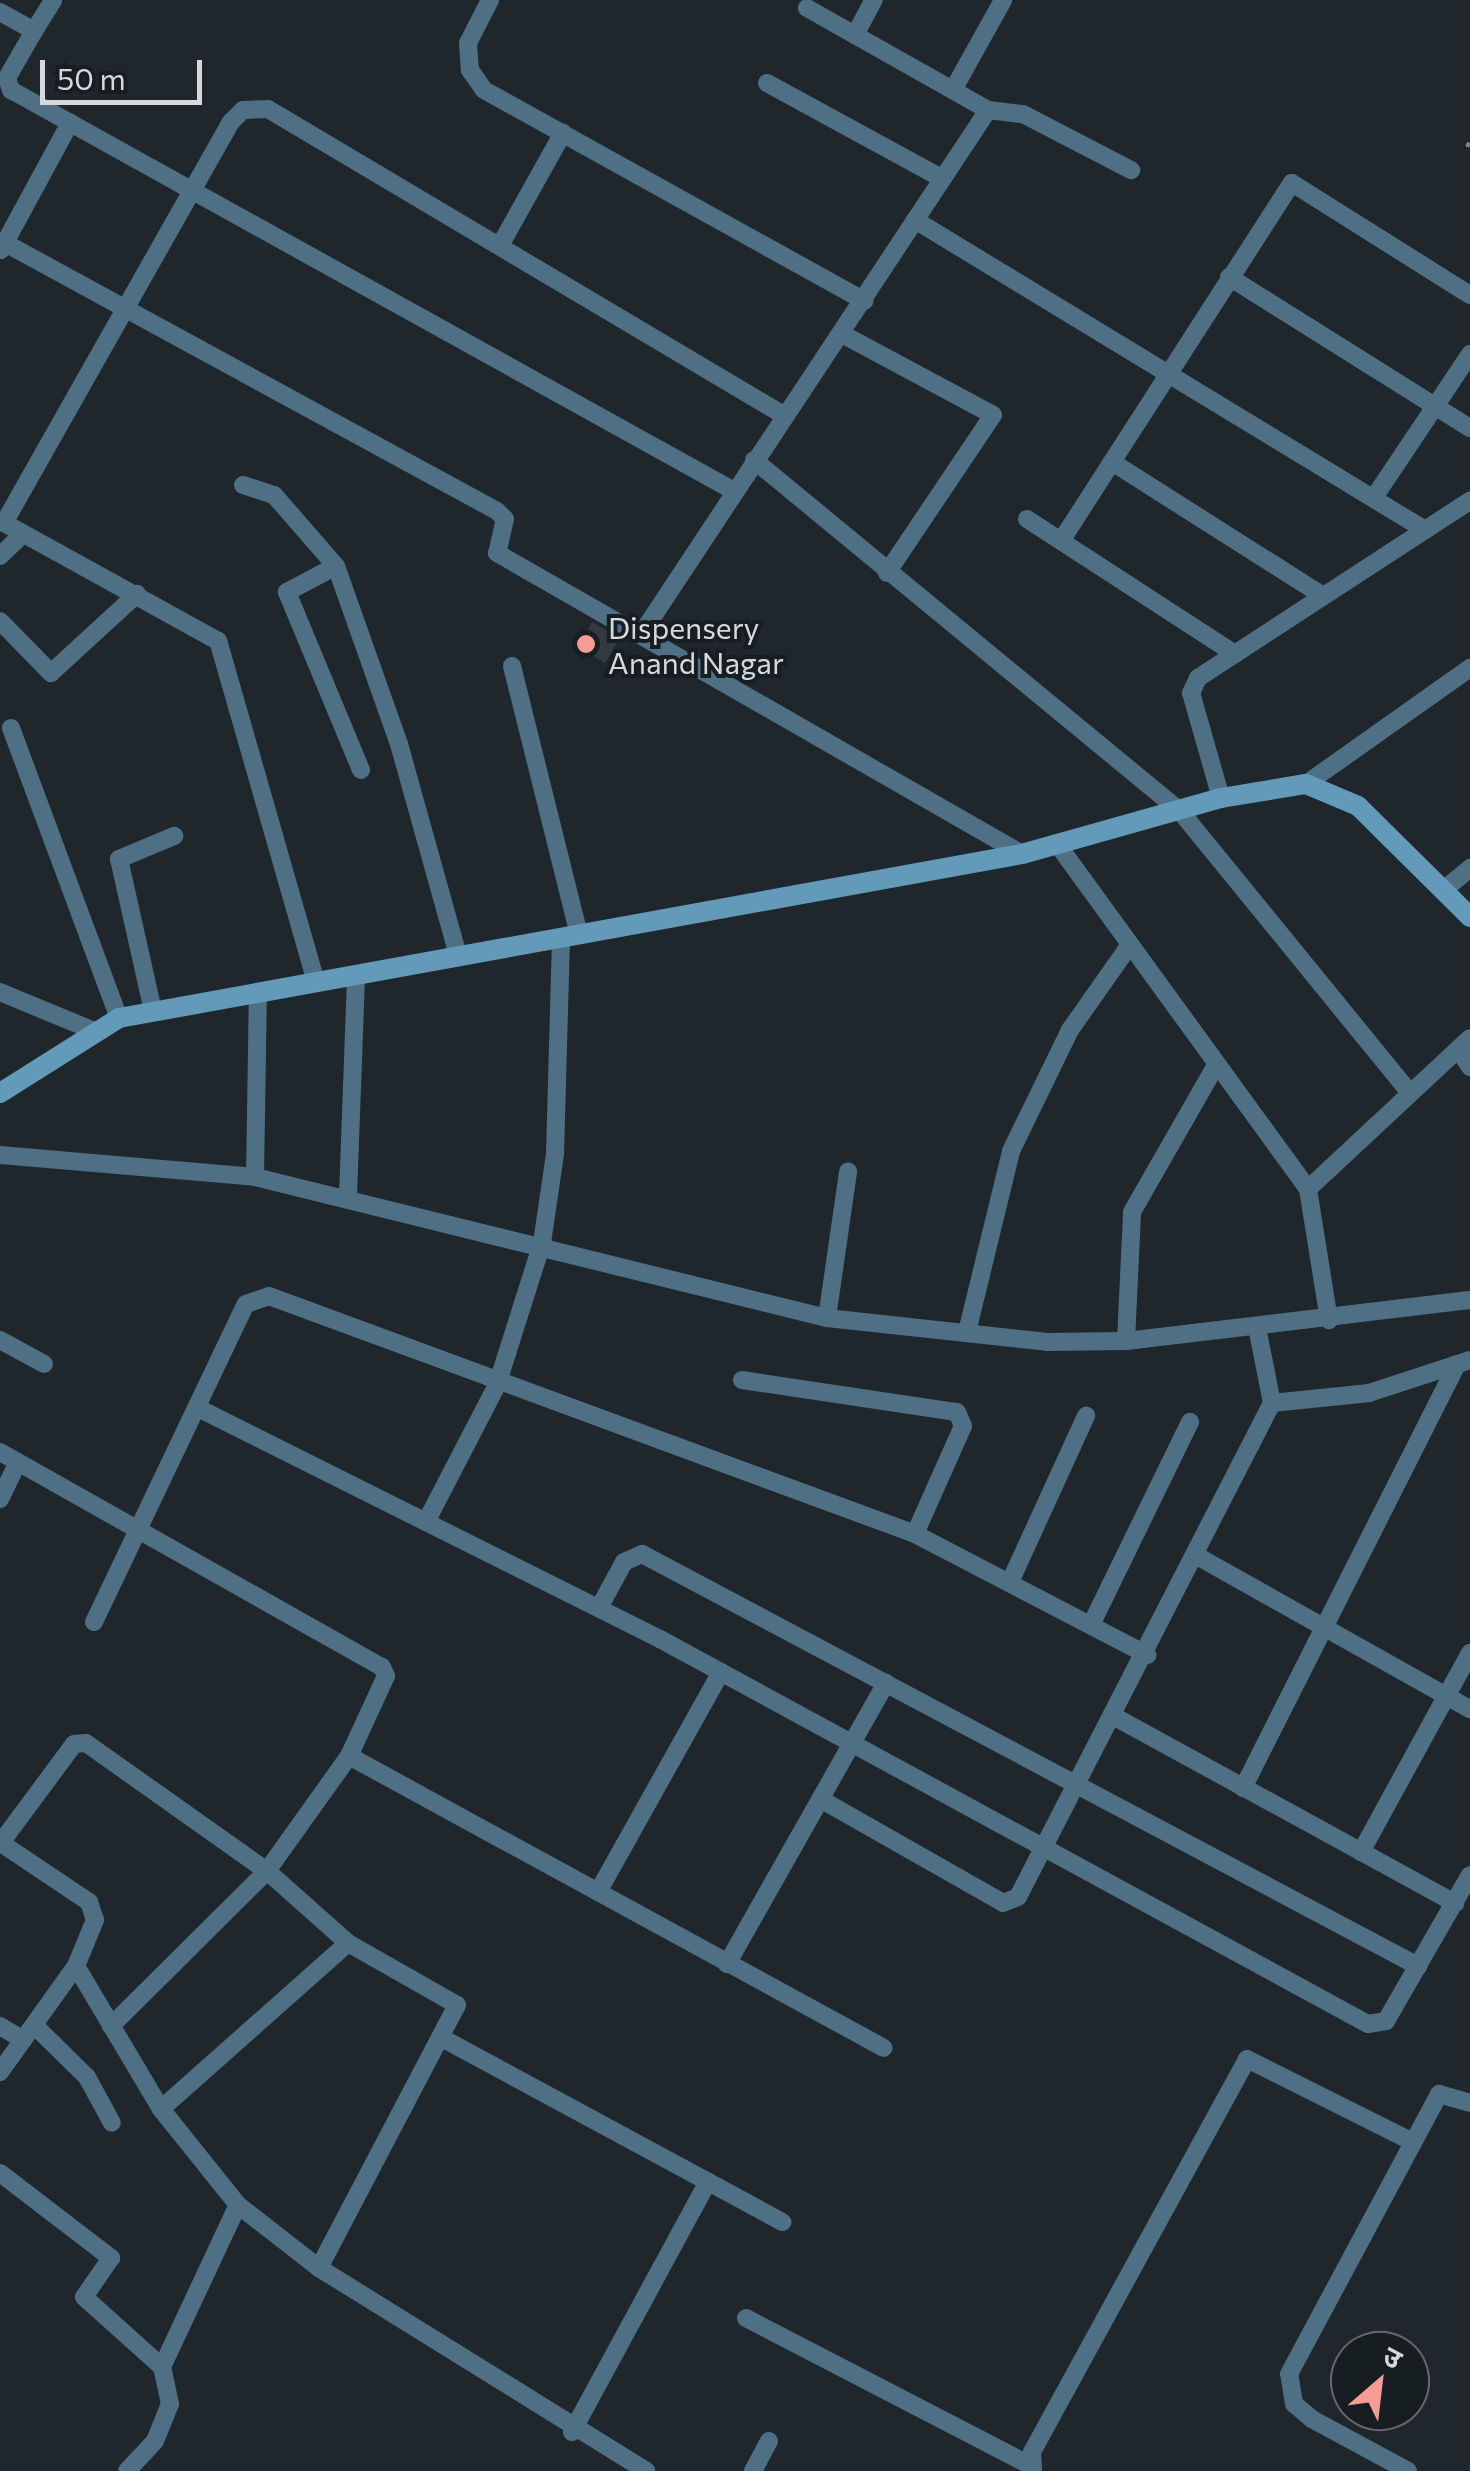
<!DOCTYPE html>
<meta charset="utf-8">
<style>
body{margin:0}
#map{position:relative;width:1470px;height:2471px;overflow:hidden;background:#20272c;font-family:Commissioner,"Noto Sans Devanagari",sans-serif}
div>[style]{position:absolute}
[style*='--x']{left:calc(var(--x)*1px);top:calc(var(--y)*1px);width:calc(var(--w)*1px);rotate:calc(var(--a)*1deg)}
.building>*{inset:0;background:#333b40;transform-origin:0 0}
.path>*{height:4px;margin-top:-2px;transform-origin:0;background:repeating-linear-gradient(90deg,#7e8488 0 5px,transparent 0 10px)}
.street>*{height:18px;margin:-9px;padding:0 9px;transform-origin:9px;border-radius:9px;background:#4f7084}
.secondary>*{height:20px;margin:-10px;padding:0 10px;transform-origin:10px;border-radius:10px;background:#639aba}
.dots>*{width:28px;height:28px;translate:-50% -50%;box-sizing:border-box;border:5px solid #171e22;border-radius:50%}
span{translate:-50% -50%;white-space:nowrap;text-align:center;line-height:1.15;-webkit-text-stroke:8px #171e22;paint-order:stroke}
.poi-label{font-size:30px;color:#d5d9dc}
.left{translate:0 -50%;text-align:left}
.north{position:absolute;left:1330px;top:2331px;width:100px;height:100px;box-sizing:border-box;background:#171e22;border:2px solid #63696c;border-radius:50%;rotate:28deg;font-size:28px;font-weight:700;line-height:40px;text-align:center;color:#d5d9dc}
.north::after{content:'';display:block;margin:auto;width:35px;height:45px;background:#f59c94;clip-path:polygon(50% 0,100% 100%,50% 72%,0 100%)}
.scale{position:absolute;left:40px;top:60px;width:162px;height:45px;box-sizing:border-box;border:5px solid #d5d9dc;border-top:0;padding-left:12px;font-size:30px;line-height:35px;white-space:nowrap;color:#d5d9dc;-webkit-text-stroke:8px #171e22;paint-order:stroke}
</style>
<div id="map">
<div class="building">
<div style="left:592px;top:622px;width:32px;height:29px;rotate:30deg"></div>
</div>
<div class="path">
<div style="--x:1467;--y:147;--w:7;--a:-63"></div>
</div>
<div class="street">
<div style="--x:490;--y:0;--w:48;--a:117.1"></div>
<div style="--x:468;--y:43;--w:27;--a:86"></div>
<div style="--x:470;--y:70;--w:24;--a:55"></div>
<div style="--x:484;--y:90;--w:435;--a:29"></div>
<div style="--x:807;--y:8;--w:208;--a:29.4"></div>
<div style="--x:988;--y:110;--w:35;--a:7"></div>
<div style="--x:1023;--y:114;--w:122;--a:27.4"></div>
<div style="--x:0;--y:12;--w:39;--a:29"></div>
<div style="--x:34;--y:31;--w:36;--a:-58"></div>
<div style="--x:34;--y:31;--w:54;--a:119.9"></div>
<div style="--x:7;--y:78;--w:13;--a:72"></div>
<div style="--x:11;--y:90;--w:825;--a:29.02"></div>
<div style="--x:855;--y:35;--w:40;--a:-62"></div>
<div style="--x:767;--y:83;--w:200;--a:28.6"></div>
<div style="--x:953;--y:90;--w:103;--a:-60.9"></div>
<div style="--x:915;--y:220;--w:597;--a:31.29"></div>
<div style="--x:502;--y:242;--w:125;--a:-60.8"></div>
<div style="--x:5;--y:243;--w:560;--a:28.58"></div>
<div style="--x:497;--y:511;--w:11;--a:45"></div>
<div style="--x:505;--y:519;--w:35;--a:103"></div>
<div style="--x:497;--y:553;--w:605;--a:29.83"></div>
<div style="--x:1;--y:250;--w:145;--a:-61.5"></div>
<div style="--x:1229;--y:277;--w:284;--a:32.1"></div>
<div style="--x:842;--y:334;--w:171;--a:28.2"></div>
<div style="--x:993;--y:415;--w:190;--a:123.9"></div>
<div style="--x:754;--y:460;--w:552;--a:39.49"></div>
<div style="--x:1180;--y:811;--w:364;--a:50.8"></div>
<div style="--x:1112;--y:462;--w:250;--a:32.4"></div>
<div style="--x:243;--y:485;--w:33;--a:18"></div>
<div style="--x:274;--y:495;--w:94;--a:48.9"></div>
<div style="--x:1375;--y:496;--w:171;--a:-56.2"></div>
<div style="--x:1027;--y:519;--w:248;--a:33"></div>
<div style="--x:1061;--y:541;--w:426;--a:-57.2"></div>
<div style="--x:1292;--y:183;--w:210;--a:32.2"></div>
<div style="--x:0;--y:556;--w:32;--a:-44"></div>
<div style="--x:0;--y:621;--w:73;--a:45.6"></div>
<div style="--x:51;--y:673;--w:117;--a:-42.6"></div>
<div style="--x:642;--y:633;--w:627;--a:-56.51"></div>
<div style="--x:512;--y:666;--w:277;--a:76"></div>
<div style="--x:11;--y:728;--w:309;--a:69.6"></div>
<div style="--x:361;--y:770;--w:193;--a:-112.6"></div>
<div style="--x:287;--y:592;--w:55;--a:-28"></div>
<div style="--x:336;--y:566;--w:189;--a:70.5"></div>
<div style="--x:399;--y:744;--w:220;--a:74.4"></div>
<div style="--x:1306;--y:784;--w:201;--a:-35.3"></div>
<div style="--x:1221;--y:798;--w:109;--a:-105.9"></div>
<div style="--x:1191;--y:693;--w:17;--a:-65"></div>
<div style="--x:1198;--y:678;--w:325;--a:-33.1"></div>
<div style="--x:1058;--y:845;--w:425;--a:54"></div>
<div style="--x:1308;--y:1189;--w:133;--a:80.9"></div>
<div style="--x:1445;--y:889;--w:33;--a:-40"></div>
<div style="--x:316;--y:982;--w:355;--a:-106"></div>
<div style="--x:218;--y:641;--w:244;--a:-151.1"></div>
<div style="--x:4;--y:523;--w:461;--a:-60.5"></div>
<div style="--x:231;--y:122;--w:17;--a:-45"></div>
<div style="--x:243;--y:110;--w:25;--a:-2"></div>
<div style="--x:268;--y:109;--w:601;--a:30.7"></div>
<div style="--x:0;--y:992;--w:102;--a:22.5"></div>
<div style="--x:153;--y:1011;--w:156;--a:-102.6"></div>
<div style="--x:119;--y:859;--w:60;--a:-22.7"></div>
<div style="--x:1458;--y:1049;--w:22;--a:56"></div>
<div style="--x:0;--y:1155;--w:256;--a:4.9"></div>
<div style="--x:255;--y:1177;--w:589;--a:13.85"></div>
<div style="--x:827;--y:1318;--w:221;--a:6.2"></div>
<div style="--x:1047;--y:1342;--w:79;--a:-0.7"></div>
<div style="--x:1126;--y:1341;--w:346;--a:-6.8"></div>
<div style="--x:255;--y:1177;--w:185;--a:-89.1"></div>
<div style="--x:1308;--y:1189;--w:221;--a:-43"></div>
<div style="--x:348;--y:1196;--w:219;--a:-87.9"></div>
<div style="--x:827;--y:1318;--w:148;--a:-81.8"></div>
<div style="--x:967;--y:1332;--w:186;--a:-76.3"></div>
<div style="--x:1011;--y:1151;--w:135;--a:-64"></div>
<div style="--x:1070;--y:1030;--w:99;--a:-54.9"></div>
<div style="--x:0;--y:1340;--w:50;--a:28.6"></div>
<div style="--x:1126;--y:1341;--w:129;--a:-87.3"></div>
<div style="--x:1132;--y:1212;--w:167;--a:-60.2"></div>
<div style="--x:742;--y:1380;--w:217;--a:8.5"></div>
<div style="--x:957;--y:1412;--w:15;--a:67"></div>
<div style="--x:963;--y:1426;--w:118;--a:114"></div>
<div style="--x:1272;--y:1403;--w:98;--a:-5.9"></div>
<div style="--x:1369;--y:1393;--w:106;--a:-18.1"></div>
<div style="--x:198;--y:1408;--w:517;--a:26.57"></div>
<div style="--x:660;--y:1639;--w:806;--a:28.54"></div>
<div style="--x:1368;--y:2024;--w:18;--a:-9"></div>
<div style="--x:1386;--y:2021;--w:168;--a:-60.1"></div>
<div style="--x:0;--y:1452;--w:438;--a:29.4"></div>
<div style="--x:382;--y:1667;--w:10;--a:66"></div>
<div style="--x:386;--y:1676;--w:88;--a:114.8"></div>
<div style="--x:349;--y:1756;--w:141;--a:125.5"></div>
<div style="--x:267;--y:1871;--w:220;--a:135.2"></div>
<div style="--x:0;--y:1499;--w:41;--a:-64.1"></div>
<div style="--x:427;--y:1520;--w:152;--a:-62.6"></div>
<div style="--x:497;--y:1385;--w:149;--a:-72.4"></div>
<div style="--x:542;--y:1243;--w:90;--a:-81.7"></div>
<div style="--x:555;--y:1154;--w:216;--a:-88.4"></div>
<div style="--x:1197;--y:1556;--w:313;--a:29.3"></div>
<div style="--x:1010;--y:1582;--w:183;--a:-65.4"></div>
<div style="--x:599;--y:1608;--w:52;--a:-61.5"></div>
<div style="--x:624;--y:1562;--w:20;--a:-24"></div>
<div style="--x:642;--y:1554;--w:879;--a:27.97"></div>
<div style="--x:94;--y:1622;--w:352;--a:-64.5"></div>
<div style="--x:246;--y:1304;--w:24;--a:-19"></div>
<div style="--x:269;--y:1296;--w:688;--a:20.22"></div>
<div style="--x:915;--y:1534;--w:262;--a:27.5"></div>
<div style="--x:1091;--y:1625;--w:226;--a:-64"></div>
<div style="--x:1115;--y:1717;--w:388;--a:28.7"></div>
<div style="--x:349;--y:1756;--w:609;--a:28.63"></div>
<div style="--x:1243;--y:1788;--w:475;--a:-63.2"></div>
<div style="--x:822;--y:1800;--w:208;--a:29.6"></div>
<div style="--x:1003;--y:1903;--w:16;--a:-22"></div>
<div style="--x:1018;--y:1897;--w:555;--a:-62.79"></div>
<div style="--x:1272;--y:1403;--w:77;--a:-101.2"></div>
<div style="--x:0;--y:1844;--w:124;--a:-53.5"></div>
<div style="--x:74;--y:1744;--w:12;--a:-5"></div>
<div style="--x:86;--y:1743;--w:222;--a:35.3"></div>
<div style="--x:267;--y:1871;--w:108;--a:41.6"></div>
<div style="--x:348;--y:1943;--w:125;--a:29.6"></div>
<div style="--x:457;--y:2005;--w:297;--a:117.7"></div>
<div style="--x:1361;--y:1852;--w:227;--a:-61.3"></div>
<div style="--x:598;--y:1892;--w:252;--a:-60.8"></div>
<div style="--x:727;--y:1964;--w:323;--a:-60.5"></div>
<div style="--x:76;--y:1966;--w:166;--a:59.3"></div>
<div style="--x:161;--y:2109;--w:123;--a:51.3"></div>
<div style="--x:238;--y:2205;--w:103;--a:37.9"></div>
<div style="--x:319;--y:2268;--w:385;--a:31.8"></div>
<div style="--x:34;--y:2025;--w:74;--a:44.5"></div>
<div style="--x:87;--y:2077;--w:52;--a:61.5"></div>
<div style="--x:0;--y:2026;--w:27;--a:31"></div>
<div style="--x:442;--y:2038;--w:387;--a:28.4"></div>
<div style="--x:0;--y:2072;--w:130;--a:-54.4"></div>
<div style="--x:76;--y:1966;--w:50;--a:-67.6"></div>
<div style="--x:95;--y:1920;--w:19;--a:-108"></div>
<div style="--x:89;--y:1902;--w:106;--a:-146.2"></div>
<div style="--x:161;--y:2109;--w:250;--a:-41.6"></div>
<div style="--x:0;--y:2173;--w:140;--a:37.4"></div>
<div style="--x:111;--y:2258;--w:47;--a:124.7"></div>
<div style="--x:84;--y:2297;--w:105;--a:41.9"></div>
<div style="--x:746;--y:2318;--w:320;--a:27.4"></div>
<div style="--x:572;--y:2432;--w:285;--a:-61.5"></div>
<div style="--x:127;--y:2471;--w:41;--a:-47"></div>
<div style="--x:155;--y:2441;--w:40;--a:-68"></div>
<div style="--x:170;--y:2404;--w:38;--a:-102"></div>
<div style="--x:162;--y:2367;--w:179;--a:-64.9"></div>
<div style="--x:753;--y:2471;--w:34;--a:-62"></div>
<div style="--x:1033;--y:2471;--w:19;--a:-93"></div>
<div style="--x:1032;--y:2452;--w:448;--a:-61.3"></div>
<div style="--x:1247;--y:2059;--w:186;--a:26.6"></div>
<div style="--x:1408;--y:2471;--w:109;--a:-151.6"></div>
<div style="--x:1312;--y:2419;--w:23;--a:-140"></div>
<div style="--x:1294;--y:2404;--w:30;--a:-99"></div>
<div style="--x:1289;--y:2374;--w:318;--a:-61.8"></div>
<div style="--x:1439;--y:2094;--w:32;--a:16"></div>
</div>
<div class="secondary">
<div style="--x:0;--y:1093;--w:141;--a:-32.2"></div>
<div style="--x:119;--y:1018;--w:918;--a:-10.29"></div>
<div style="--x:1022;--y:854;--w:207;--a:-15.7"></div>
<div style="--x:1221;--y:798;--w:86;--a:-9.4"></div>
<div style="--x:1306;--y:784;--w:56;--a:22.9"></div>
<div style="--x:1358;--y:806;--w:158;--a:44.7"></div>
</div>
<div class="dots">
<div style="left:586px;top:644px;background:#f59c94"></div>
</div>
<div class="poi-label">
<span class="left" style="left:608px;top:644px">Dispensery<br>Anand Nagar</span>
</div>
<div class="north">उ</div>
<div class="scale">50 m</div>
</div>
